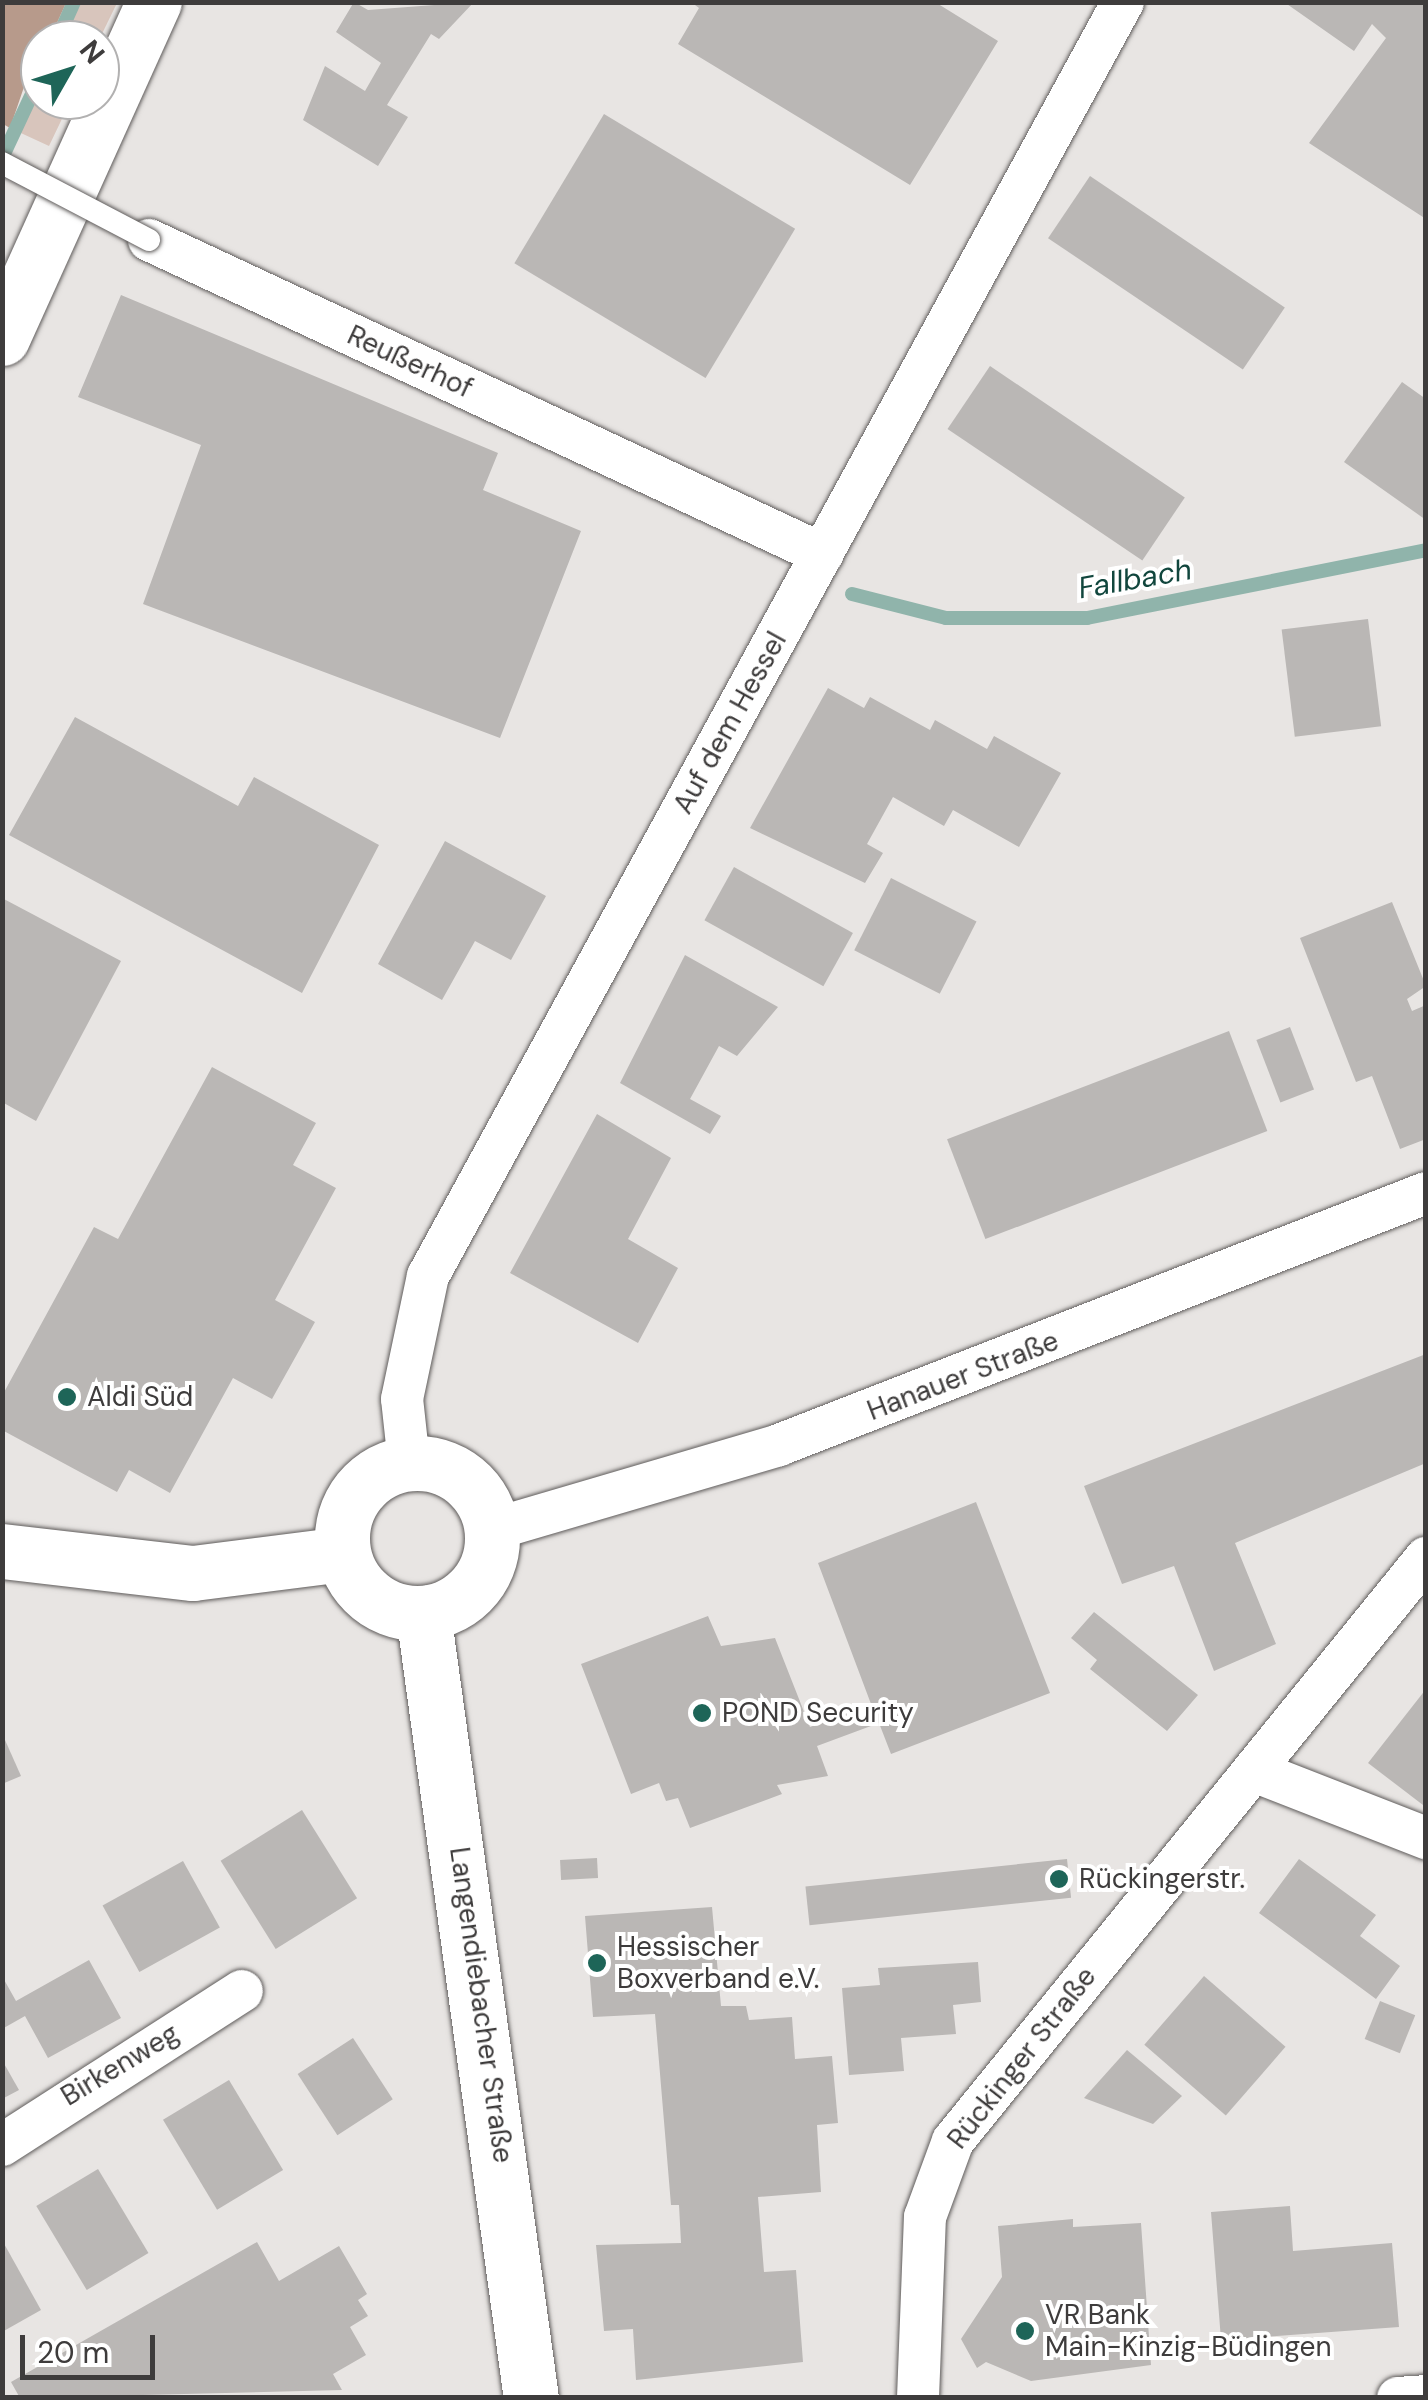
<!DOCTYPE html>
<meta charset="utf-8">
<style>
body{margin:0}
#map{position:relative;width:1428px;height:2400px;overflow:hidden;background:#e8e5e3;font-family:"DM Sans",sans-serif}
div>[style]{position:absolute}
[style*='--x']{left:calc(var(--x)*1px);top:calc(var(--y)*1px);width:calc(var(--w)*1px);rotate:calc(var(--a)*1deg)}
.green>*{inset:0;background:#d8c5bc}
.forest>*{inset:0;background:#b79a8b}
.stream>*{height:14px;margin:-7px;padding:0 7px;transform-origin:7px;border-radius:7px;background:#90b4ab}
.building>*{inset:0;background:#bab7b5;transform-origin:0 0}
.roads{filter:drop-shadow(0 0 2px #5f5c5b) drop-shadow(0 0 2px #5f5c5b)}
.minor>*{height:42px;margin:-21px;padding:0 21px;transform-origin:21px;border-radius:21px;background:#fff}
.tertiary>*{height:55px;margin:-27.5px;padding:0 27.5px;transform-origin:27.5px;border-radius:27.5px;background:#fff}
.tertiary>.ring{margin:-27.5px;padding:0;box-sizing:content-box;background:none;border:55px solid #fff;border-radius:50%}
.secondary>*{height:55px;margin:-27.5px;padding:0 27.5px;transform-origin:27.5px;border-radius:27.5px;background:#fff}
.bridges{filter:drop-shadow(0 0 2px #5f5c5b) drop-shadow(0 0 2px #5f5c5b)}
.service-bridge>*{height:22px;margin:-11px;padding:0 11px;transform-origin:11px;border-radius:11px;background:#fff}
.dots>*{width:28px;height:28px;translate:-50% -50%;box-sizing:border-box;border:5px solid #fff;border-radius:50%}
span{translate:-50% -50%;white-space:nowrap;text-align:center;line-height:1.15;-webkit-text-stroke:8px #fff;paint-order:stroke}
.street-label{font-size:28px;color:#3e3c3c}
.poi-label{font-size:28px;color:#3e3c3c}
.left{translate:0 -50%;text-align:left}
.water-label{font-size:30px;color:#11463d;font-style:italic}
.frame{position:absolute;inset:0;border:5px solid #3e3c3c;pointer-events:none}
.north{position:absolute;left:20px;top:20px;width:100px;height:100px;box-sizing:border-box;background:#fff;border:2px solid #b2b1b1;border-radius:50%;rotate:51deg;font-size:28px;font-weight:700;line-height:40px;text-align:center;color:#3e3c3c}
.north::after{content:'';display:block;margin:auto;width:35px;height:45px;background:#1e6558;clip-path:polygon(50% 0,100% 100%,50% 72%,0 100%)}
.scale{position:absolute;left:20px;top:2335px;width:135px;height:45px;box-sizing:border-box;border:5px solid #3e3c3c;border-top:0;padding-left:12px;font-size:30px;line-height:35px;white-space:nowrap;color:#3e3c3c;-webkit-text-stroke:8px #fff;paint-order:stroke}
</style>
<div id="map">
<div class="green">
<div style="clip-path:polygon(66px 3px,117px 3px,99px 40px,49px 40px)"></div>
<div style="clip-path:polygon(40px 61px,40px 100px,71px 100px,49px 146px,10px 128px)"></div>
</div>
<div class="forest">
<div style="clip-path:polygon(2px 3px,66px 3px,49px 40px,40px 40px,10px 128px,3px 124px)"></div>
</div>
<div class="stream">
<div style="--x:57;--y:40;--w:42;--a:-65.9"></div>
<div style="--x:2;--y:158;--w:89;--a:-64.9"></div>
<div style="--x:852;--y:594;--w:97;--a:14.3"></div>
<div style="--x:946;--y:618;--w:141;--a:0"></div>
<div style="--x:1087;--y:618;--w:346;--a:-11.3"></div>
</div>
<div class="building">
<div style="clip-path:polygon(354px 2px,368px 10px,474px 2px,439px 39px,431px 34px,387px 105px,408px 117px,378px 166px,303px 120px,325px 66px,365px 91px,381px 63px,336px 32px)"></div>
<div style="clip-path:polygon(691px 2px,935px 2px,998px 41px,910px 185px,678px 44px,699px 8px)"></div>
<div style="clip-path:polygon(1284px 2px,1426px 2px,1426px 219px,1309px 143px,1386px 38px,1372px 24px,1354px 51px)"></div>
<div style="left:604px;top:114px;width:223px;height:174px;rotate:31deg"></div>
<div style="left:1090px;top:176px;width:235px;height:75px;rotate:34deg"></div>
<div style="clip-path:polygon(121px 295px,498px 453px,483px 490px,581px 531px,500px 738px,143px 604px,201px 445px,78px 397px)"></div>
<div style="left:990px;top:366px;width:235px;height:76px;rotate:34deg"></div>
<div style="clip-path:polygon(1402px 382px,1426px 399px,1426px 520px,1344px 462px)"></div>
<div style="left:1368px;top:619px;width:108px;height:87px;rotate:83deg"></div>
<div style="clip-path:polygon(828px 688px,864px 708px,870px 697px,930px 730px,935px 720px,987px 749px,994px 736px,1061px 773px,1019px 847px,953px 810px,944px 826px,893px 797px,867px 844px,883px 853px,865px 883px,750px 828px)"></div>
<div style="clip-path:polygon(75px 717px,238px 806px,254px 777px,379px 845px,302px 993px,9px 835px)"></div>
<div style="clip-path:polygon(445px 841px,546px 896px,511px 960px,475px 941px,442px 1000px,378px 964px)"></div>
<div style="left:734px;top:867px;width:136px;height:61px;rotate:29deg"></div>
<div style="left:891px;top:878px;width:96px;height:81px;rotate:27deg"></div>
<div style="clip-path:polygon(2px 898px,121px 961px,36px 1121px,2px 1102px)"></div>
<div style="clip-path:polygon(1392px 902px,1426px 986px,1407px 999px,1412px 1011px,1426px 1005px,1426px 1139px,1400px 1149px,1372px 1076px,1356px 1082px,1300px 938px)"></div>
<div style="clip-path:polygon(685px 955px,778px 1007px,737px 1056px,719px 1046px,690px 1099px,721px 1116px,710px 1134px,620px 1083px)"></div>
<div style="left:1290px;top:1027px;width:67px;height:36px;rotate:69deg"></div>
<div style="left:1229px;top:1031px;width:107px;height:302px;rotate:69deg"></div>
<div style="clip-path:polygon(212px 1067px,316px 1123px,293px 1165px,336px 1188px,275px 1300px,315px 1322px,272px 1399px,233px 1378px,170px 1493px,129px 1470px,117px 1492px,2px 1430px,2px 1396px,94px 1227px,118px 1239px)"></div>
<div style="clip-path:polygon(597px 1114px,671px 1158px,628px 1239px,678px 1268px,638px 1343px,510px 1273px)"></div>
<div style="clip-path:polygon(1426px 1354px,1426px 1463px,1235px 1543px,1276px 1644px,1214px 1671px,1174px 1566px,1122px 1584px,1084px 1486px)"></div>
<div style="clip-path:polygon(976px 1502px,1050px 1693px,891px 1754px,879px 1723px,817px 1746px,828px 1776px,777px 1785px,782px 1794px,690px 1828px,678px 1798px,666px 1801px,659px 1783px,631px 1794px,581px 1664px,708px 1616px,721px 1646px,775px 1638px,810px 1727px,871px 1704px,818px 1563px)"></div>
<div style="clip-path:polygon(1094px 1612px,1198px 1695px,1167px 1731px,1090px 1669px,1097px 1660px,1071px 1638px)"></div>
<div style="clip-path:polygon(1426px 1689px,1426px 1801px,1423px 1805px,1368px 1763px)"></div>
<div style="clip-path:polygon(5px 1740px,21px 1776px,2px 1784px,2px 1741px)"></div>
<div style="left:302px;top:1810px;width:104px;height:96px;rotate:58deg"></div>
<div style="left:597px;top:1858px;width:20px;height:37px;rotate:87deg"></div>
<div style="left:1067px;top:1859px;width:39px;height:263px;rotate:84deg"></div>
<div style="clip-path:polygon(1299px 1859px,1376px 1915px,1360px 1936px,1400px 1966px,1376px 1999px,1259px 1913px)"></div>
<div style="left:183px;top:1861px;width:76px;height:92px;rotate:61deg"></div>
<div style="clip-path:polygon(712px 1907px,721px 2006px,746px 2006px,749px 2020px,792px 2017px,795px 2059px,832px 2056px,838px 2123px,817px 2125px,821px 2192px,758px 2197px,764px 2272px,796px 2270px,803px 2362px,636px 2380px,633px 2329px,604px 2331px,596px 2245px,681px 2243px,679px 2205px,671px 2205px,655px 2014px,593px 2017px,585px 1916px)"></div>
<div style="clip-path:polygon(89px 1960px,121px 2018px,48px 2058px,25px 2016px,2px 2029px,2px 1976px,16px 2001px)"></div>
<div style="clip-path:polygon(978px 1962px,981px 2002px,953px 2005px,956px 2034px,901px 2038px,904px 2071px,849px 2075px,842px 1988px,880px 1985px,878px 1968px)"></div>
<div style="left:1204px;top:1976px;width:108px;height:91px;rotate:41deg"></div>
<div style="left:1380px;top:2001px;width:38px;height:41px;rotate:22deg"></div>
<div style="left:353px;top:2038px;width:73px;height:66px;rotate:57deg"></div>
<div style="clip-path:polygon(1127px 2050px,1182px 2096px,1153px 2124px,1084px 2098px)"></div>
<div style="clip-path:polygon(2px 2060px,19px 2090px,2px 2099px)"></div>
<div style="left:229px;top:2080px;width:105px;height:77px;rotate:59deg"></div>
<div style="left:98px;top:2169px;width:98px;height:72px;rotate:59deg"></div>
<div style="clip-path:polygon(1290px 2206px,1293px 2251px,1392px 2243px,1399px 2327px,1221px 2340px,1211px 2212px)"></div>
<div style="clip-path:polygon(1073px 2219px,1073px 2227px,1141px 2223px,1151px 2365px,1031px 2381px,986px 2362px,977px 2368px,961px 2339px,1002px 2277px,998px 2226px)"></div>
<div style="clip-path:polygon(2px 2240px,41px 2310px,2px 2332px)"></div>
<div style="clip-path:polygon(257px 2242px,279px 2281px,339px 2246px,367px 2294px,358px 2300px,368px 2316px,350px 2327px,366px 2355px,333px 2374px,342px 2390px,20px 2398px,11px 2382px)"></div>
</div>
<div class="roads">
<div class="minor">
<div style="--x:149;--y:240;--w:743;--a:25.01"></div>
<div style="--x:409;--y:1463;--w:64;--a:-96.2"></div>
<div style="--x:402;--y:1399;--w:126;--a:-78.1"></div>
<div style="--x:428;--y:1276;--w:1451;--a:-61.39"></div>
<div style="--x:491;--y:1530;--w:300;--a:-16.4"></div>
<div style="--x:779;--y:1445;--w:694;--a:-21.28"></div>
<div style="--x:1254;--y:1771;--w:185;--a:21.3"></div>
<div style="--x:2;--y:2145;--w:285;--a:-32.7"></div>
<div style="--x:918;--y:2398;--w:181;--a:-87.8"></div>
<div style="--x:925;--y:2217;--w:81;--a:-69.8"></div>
<div style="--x:953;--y:2141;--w:751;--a:-50.95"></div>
<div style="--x:1398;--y:2398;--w:28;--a:-4"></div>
</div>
<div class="tertiary">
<div class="ring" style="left:342px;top:1463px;width:95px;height:95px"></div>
<div style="--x:2;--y:1551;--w:192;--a:6.6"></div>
<div style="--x:193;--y:1573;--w:151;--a:-7.2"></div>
<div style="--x:423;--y:1613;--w:792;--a:82.17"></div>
</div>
<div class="secondary">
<div style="--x:2;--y:338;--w:369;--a:-65.7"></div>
</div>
</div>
<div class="bridges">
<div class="service-bridge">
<div style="--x:2;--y:163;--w:166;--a:27.6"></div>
</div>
</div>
<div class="dots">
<div style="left:67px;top:1397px;background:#1e6558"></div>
<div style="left:702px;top:1713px;background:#1e6558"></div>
<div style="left:1059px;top:1879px;background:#1e6558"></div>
<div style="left:597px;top:1963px;background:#1e6558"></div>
<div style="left:1025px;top:2331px;background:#1e6558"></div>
</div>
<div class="street-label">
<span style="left:410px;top:362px;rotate:25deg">Reußerhof</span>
<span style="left:730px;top:723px;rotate:-61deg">Auf dem Hessel</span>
<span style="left:963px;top:1376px;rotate:-21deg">Hanauer Straße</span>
<span style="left:481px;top:2005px;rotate:82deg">Langendiebacher Straße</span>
<span style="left:1022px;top:2058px;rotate:-52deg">Rückinger Straße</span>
<span style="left:120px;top:2065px;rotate:-31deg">Birkenweg</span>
</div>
<div class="poi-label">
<span class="left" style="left:87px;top:1397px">Aldi Süd</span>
<span class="left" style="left:722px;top:1713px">POND Security</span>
<span class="left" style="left:1079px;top:1879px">Rückingerstr.</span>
<span class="left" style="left:617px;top:1963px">Hessischer<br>Boxverband e.V.</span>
<span class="left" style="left:1045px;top:2331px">VR Bank<br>Main-Kinzig-Büdingen</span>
</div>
<div class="water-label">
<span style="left:1135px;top:579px;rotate:-10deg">Fallbach</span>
</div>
<div class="frame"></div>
<div class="north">N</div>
<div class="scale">20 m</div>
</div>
